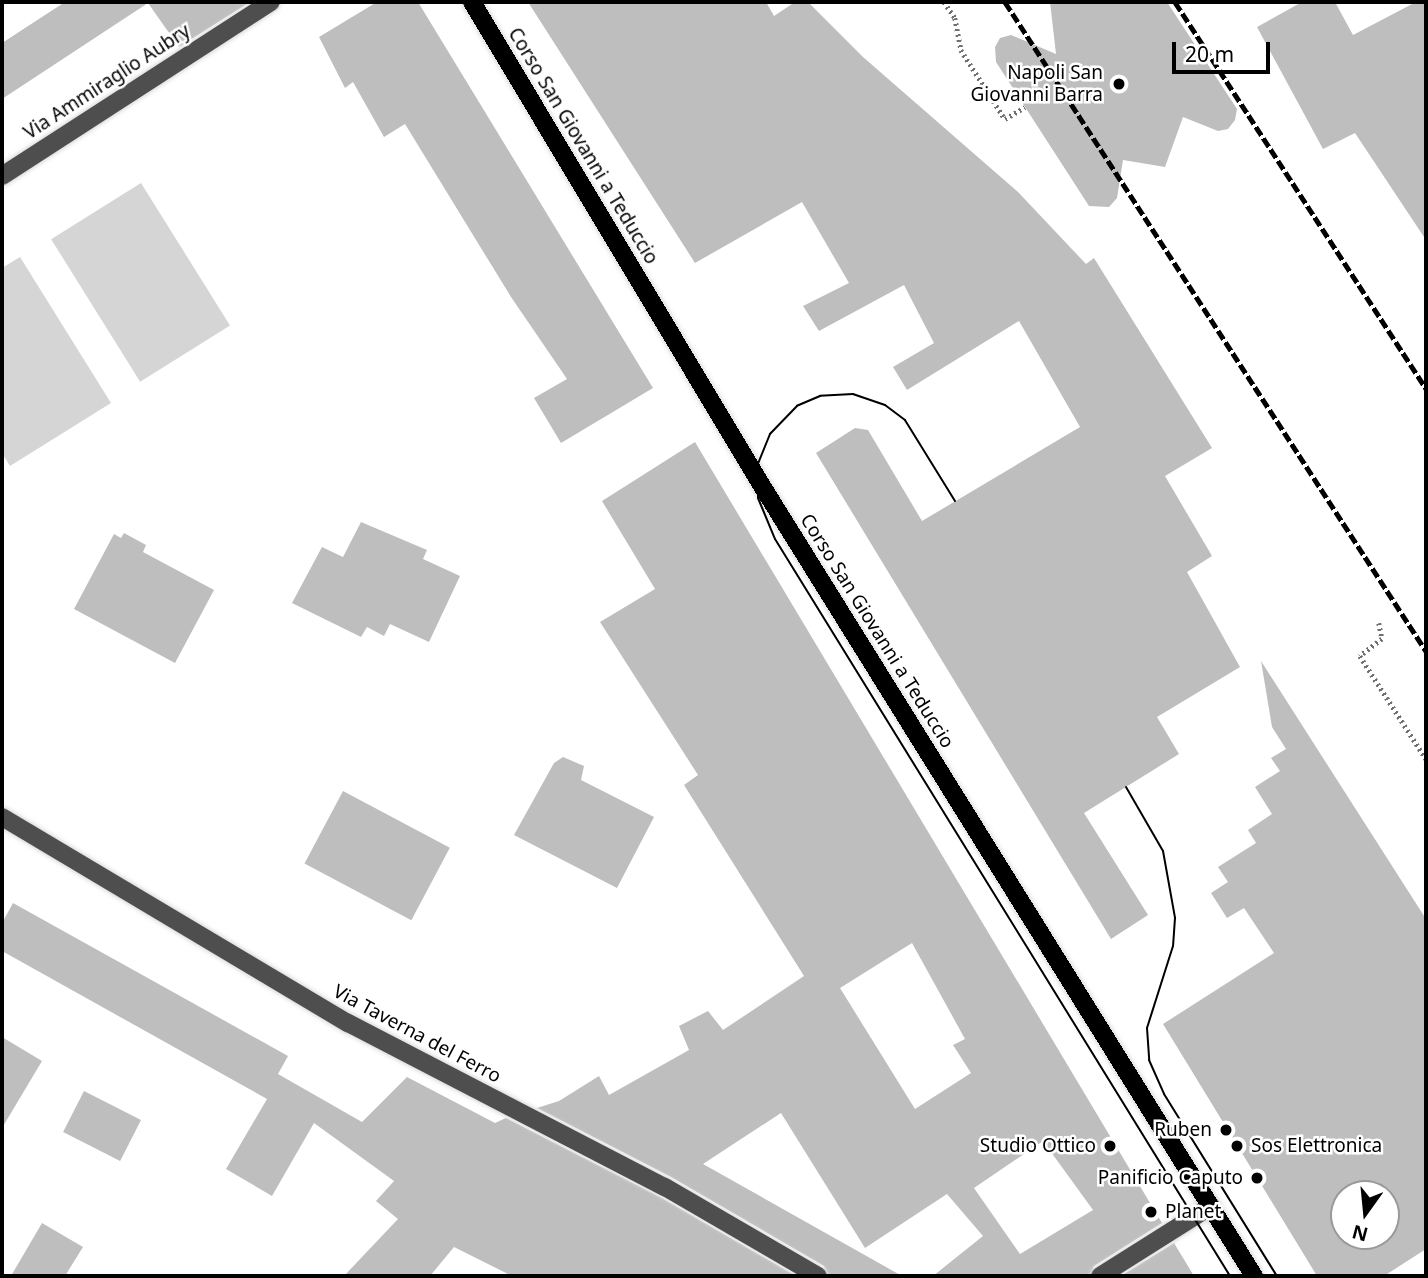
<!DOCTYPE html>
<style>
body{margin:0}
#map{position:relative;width:1428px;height:1278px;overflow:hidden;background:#fff;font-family:"Noto Sans",sans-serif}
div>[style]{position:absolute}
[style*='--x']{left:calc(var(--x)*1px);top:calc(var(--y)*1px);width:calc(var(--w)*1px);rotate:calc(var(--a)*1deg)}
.green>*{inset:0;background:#d5d5d5;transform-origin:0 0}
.building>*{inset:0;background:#bebebe;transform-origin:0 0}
.path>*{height:4.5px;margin-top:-2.25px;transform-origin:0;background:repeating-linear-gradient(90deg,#707070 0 2px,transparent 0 5.5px)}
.roads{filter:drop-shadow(0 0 2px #dbdbdb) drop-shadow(0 0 2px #dbdbdb)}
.minor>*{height:18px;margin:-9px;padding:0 9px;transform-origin:9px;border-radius:9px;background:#4e4e4e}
.major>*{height:18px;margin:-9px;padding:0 9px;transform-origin:9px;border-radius:9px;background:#000}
.tram>*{height:2px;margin:-1px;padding:0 1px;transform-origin:1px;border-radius:1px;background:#000}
.rail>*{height:5px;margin-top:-2.5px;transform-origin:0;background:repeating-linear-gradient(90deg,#000 0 10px,transparent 0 13.5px)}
.dots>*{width:19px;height:19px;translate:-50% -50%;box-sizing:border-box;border:4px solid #fff;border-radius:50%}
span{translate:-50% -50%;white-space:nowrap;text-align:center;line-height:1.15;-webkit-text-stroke:5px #fff;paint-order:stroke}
.poi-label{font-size:19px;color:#000}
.right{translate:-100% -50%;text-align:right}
.left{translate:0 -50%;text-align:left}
.street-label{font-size:19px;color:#000}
.frame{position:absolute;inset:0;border:4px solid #000;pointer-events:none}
.north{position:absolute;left:1330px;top:1180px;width:70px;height:70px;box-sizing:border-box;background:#fff;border:2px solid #999;border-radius:50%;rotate:195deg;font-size:19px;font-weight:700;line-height:28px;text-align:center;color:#000}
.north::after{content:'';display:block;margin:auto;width:24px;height:32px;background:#000;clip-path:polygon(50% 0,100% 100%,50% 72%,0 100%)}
.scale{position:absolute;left:1172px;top:42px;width:98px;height:32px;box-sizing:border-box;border:4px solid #000;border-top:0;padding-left:9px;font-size:21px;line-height:24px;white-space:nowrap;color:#000;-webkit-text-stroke:5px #fff;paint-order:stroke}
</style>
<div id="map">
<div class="green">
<div style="left:141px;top:183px;width:168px;height:106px;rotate:58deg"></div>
<div style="clip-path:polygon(20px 257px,111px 403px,10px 466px,2px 453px,2px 268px)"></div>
</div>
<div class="building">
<div style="clip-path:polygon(65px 2px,250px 2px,179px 47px,148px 3px,2px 99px,2px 43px)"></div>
<div style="clip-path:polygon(377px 2px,418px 2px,653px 388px,561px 443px,534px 398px,567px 379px,511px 297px,405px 124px,384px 137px,353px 82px,345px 88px,319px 37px)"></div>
<div style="clip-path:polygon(528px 2px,766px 2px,774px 16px,795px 2px,808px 2px,863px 57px,1018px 192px,1086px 264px,1094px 258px,1212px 448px,1165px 476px,1212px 556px,1187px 572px,1240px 667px,1157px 717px,1179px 754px,1084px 813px,1148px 915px,1111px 939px,816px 453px,855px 428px,868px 430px,922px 521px,1080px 427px,1019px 321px,907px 390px,893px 367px,934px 343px,904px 285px,819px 331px,803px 306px,849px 283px,802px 202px,695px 263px)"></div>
<div style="clip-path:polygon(1050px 2px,1167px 2px,1237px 109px,1235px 120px,1228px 129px,1218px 131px,1183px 117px,1165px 167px,1123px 160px,1117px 198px,1109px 207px,1089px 206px,996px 62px,995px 47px,1000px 38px,1011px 35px,1056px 54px)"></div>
<div style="clip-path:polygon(1302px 2px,1335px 2px,1353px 35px,1416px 2px,1426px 2px,1426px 240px,1355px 133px,1323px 149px,1257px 27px)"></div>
<div style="clip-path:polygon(evenodd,695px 442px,1162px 1223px,1094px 1266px,1089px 1276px,933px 1276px,983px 1236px,947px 1194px,865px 1248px,781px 1113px,703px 1164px,902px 1276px,829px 1276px,824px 1266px,671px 1177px,537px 1108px,559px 1101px,599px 1076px,609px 1095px,689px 1050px,679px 1026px,708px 1011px,723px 1030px,804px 976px,684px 785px,698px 775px,600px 622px,655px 589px,602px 501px,695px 442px,912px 943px,965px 1039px,953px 1045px,971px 1073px,915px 1109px,840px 988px,912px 943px,695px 442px,1043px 1141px,1093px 1210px,1020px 1254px,974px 1188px,1043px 1141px)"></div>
<div style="clip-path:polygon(361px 522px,427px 550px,423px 559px,460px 576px,429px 642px,390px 624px,384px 636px,367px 627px,361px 637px,292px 603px,322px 547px,343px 557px)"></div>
<div style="clip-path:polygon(124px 533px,146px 545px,143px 552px,214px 590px,175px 663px,74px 609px,114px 534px,121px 538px)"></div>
<div style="clip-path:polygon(evenodd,1261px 661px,1426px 919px,1426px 1249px,1384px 1276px,1317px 1276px,1163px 1024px,1274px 953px,1244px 908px,1227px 918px,1211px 893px,1228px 882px,1218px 867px,1256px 843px,1248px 830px,1272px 814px,1255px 787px,1280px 771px,1271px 758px,1286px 749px,1272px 727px,1261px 661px,1344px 1194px,1386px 1194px,1386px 1236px,1344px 1236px,1344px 1194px)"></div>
<div style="clip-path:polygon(563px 757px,584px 766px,581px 780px,654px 817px,617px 888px,514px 835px,554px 763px)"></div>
<div style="left:343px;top:791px;width:121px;height:82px;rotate:28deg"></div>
<div style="clip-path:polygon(13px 903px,288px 1056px,278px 1074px,362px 1122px,407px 1077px,495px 1123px,506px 1118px,660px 1197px,796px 1276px,512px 1276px,454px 1247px,430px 1276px,344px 1276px,398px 1219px,376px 1201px,394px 1181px,314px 1123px,272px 1196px,226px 1169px,267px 1099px,2px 951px,2px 923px)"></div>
<div style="clip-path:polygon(2px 1037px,42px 1061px,2px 1128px)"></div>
<div style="left:84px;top:1091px;width:64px;height:46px;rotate:27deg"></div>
<div style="clip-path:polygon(42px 1223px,83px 1247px,65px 1276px,11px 1276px)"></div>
<div style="clip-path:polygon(1174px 1243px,1194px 1276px,1121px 1276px)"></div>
</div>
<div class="path">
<div style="--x:944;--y:2;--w:19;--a:55"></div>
<div style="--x:955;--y:18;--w:33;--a:79"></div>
<div style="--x:961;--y:50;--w:82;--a:57.5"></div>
<div style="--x:1005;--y:119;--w:23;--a:-31"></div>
<div style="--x:1379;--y:623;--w:16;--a:79"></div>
<div style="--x:1382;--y:639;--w:28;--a:142"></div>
<div style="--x:1360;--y:656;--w:122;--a:57.3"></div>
</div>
<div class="roads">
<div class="minor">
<div style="--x:2;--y:176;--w:320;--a:-32.9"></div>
<div style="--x:2;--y:817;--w:403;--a:30.8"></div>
<div style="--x:348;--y:1023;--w:357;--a:27.4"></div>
<div style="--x:665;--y:1187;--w:177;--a:30.2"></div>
<div style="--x:1100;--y:1276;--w:131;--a:-32.2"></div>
</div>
<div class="major">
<div style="--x:472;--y:2;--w:564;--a:59.07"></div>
<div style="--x:762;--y:486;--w:931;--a:58.09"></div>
</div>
</div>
<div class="tram">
<div style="--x:955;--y:501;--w:95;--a:-121.7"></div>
<div style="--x:905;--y:420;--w:25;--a:-143"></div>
<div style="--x:885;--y:405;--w:34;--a:-161"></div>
<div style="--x:853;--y:394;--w:33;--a:177"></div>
<div style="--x:820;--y:396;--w:25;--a:157"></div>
<div style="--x:797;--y:406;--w:39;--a:134"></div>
<div style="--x:770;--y:434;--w:35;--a:112"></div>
<div style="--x:757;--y:467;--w:31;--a:88"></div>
<div style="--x:758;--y:498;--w:44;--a:67.5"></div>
<div style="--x:775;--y:539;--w:866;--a:58.31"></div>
<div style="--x:1126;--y:787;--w:74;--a:60"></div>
<div style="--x:1163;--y:851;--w:68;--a:79.8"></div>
<div style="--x:1175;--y:918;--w:28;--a:94"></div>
<div style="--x:1173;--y:946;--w:86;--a:107.6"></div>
<div style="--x:1147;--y:1028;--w:32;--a:86"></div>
<div style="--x:1149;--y:1060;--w:37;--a:66"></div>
<div style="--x:1164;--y:1094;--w:214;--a:58.2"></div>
</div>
<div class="rail">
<div style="--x:1005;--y:2;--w:774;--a:57.03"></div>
<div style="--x:1175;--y:2;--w:461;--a:57"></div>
</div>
<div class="dots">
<div style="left:1119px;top:84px;background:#000"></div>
<div style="left:1226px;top:1130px;background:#000"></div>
<div style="left:1110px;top:1146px;background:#000"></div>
<div style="left:1237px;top:1146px;background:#000"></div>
<div style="left:1257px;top:1178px;background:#000"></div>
<div style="left:1151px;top:1212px;background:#000"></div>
</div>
<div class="poi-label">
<span class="right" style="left:1103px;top:84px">Napoli San<br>Giovanni Barra</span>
<span class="right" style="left:1212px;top:1130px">Ruben</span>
<span class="right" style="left:1096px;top:1146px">Studio Ottico</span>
<span class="left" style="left:1251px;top:1146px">Sos Elettronica</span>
<span class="right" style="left:1243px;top:1178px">Panificio Caputo</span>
<span class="left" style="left:1165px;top:1212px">Planet</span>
</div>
<div class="street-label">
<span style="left:107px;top:82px;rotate:-33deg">Via Ammiraglio Aubry</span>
<span style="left:583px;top:146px;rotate:59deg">Corso San Giovanni a Teduccio</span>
<span style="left:877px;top:631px;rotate:58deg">Corso San Giovanni a Teduccio</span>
<span style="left:417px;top:1034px;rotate:28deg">Via Taverna del Ferro</span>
</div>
<div class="frame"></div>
<div class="north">N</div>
<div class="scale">20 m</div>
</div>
